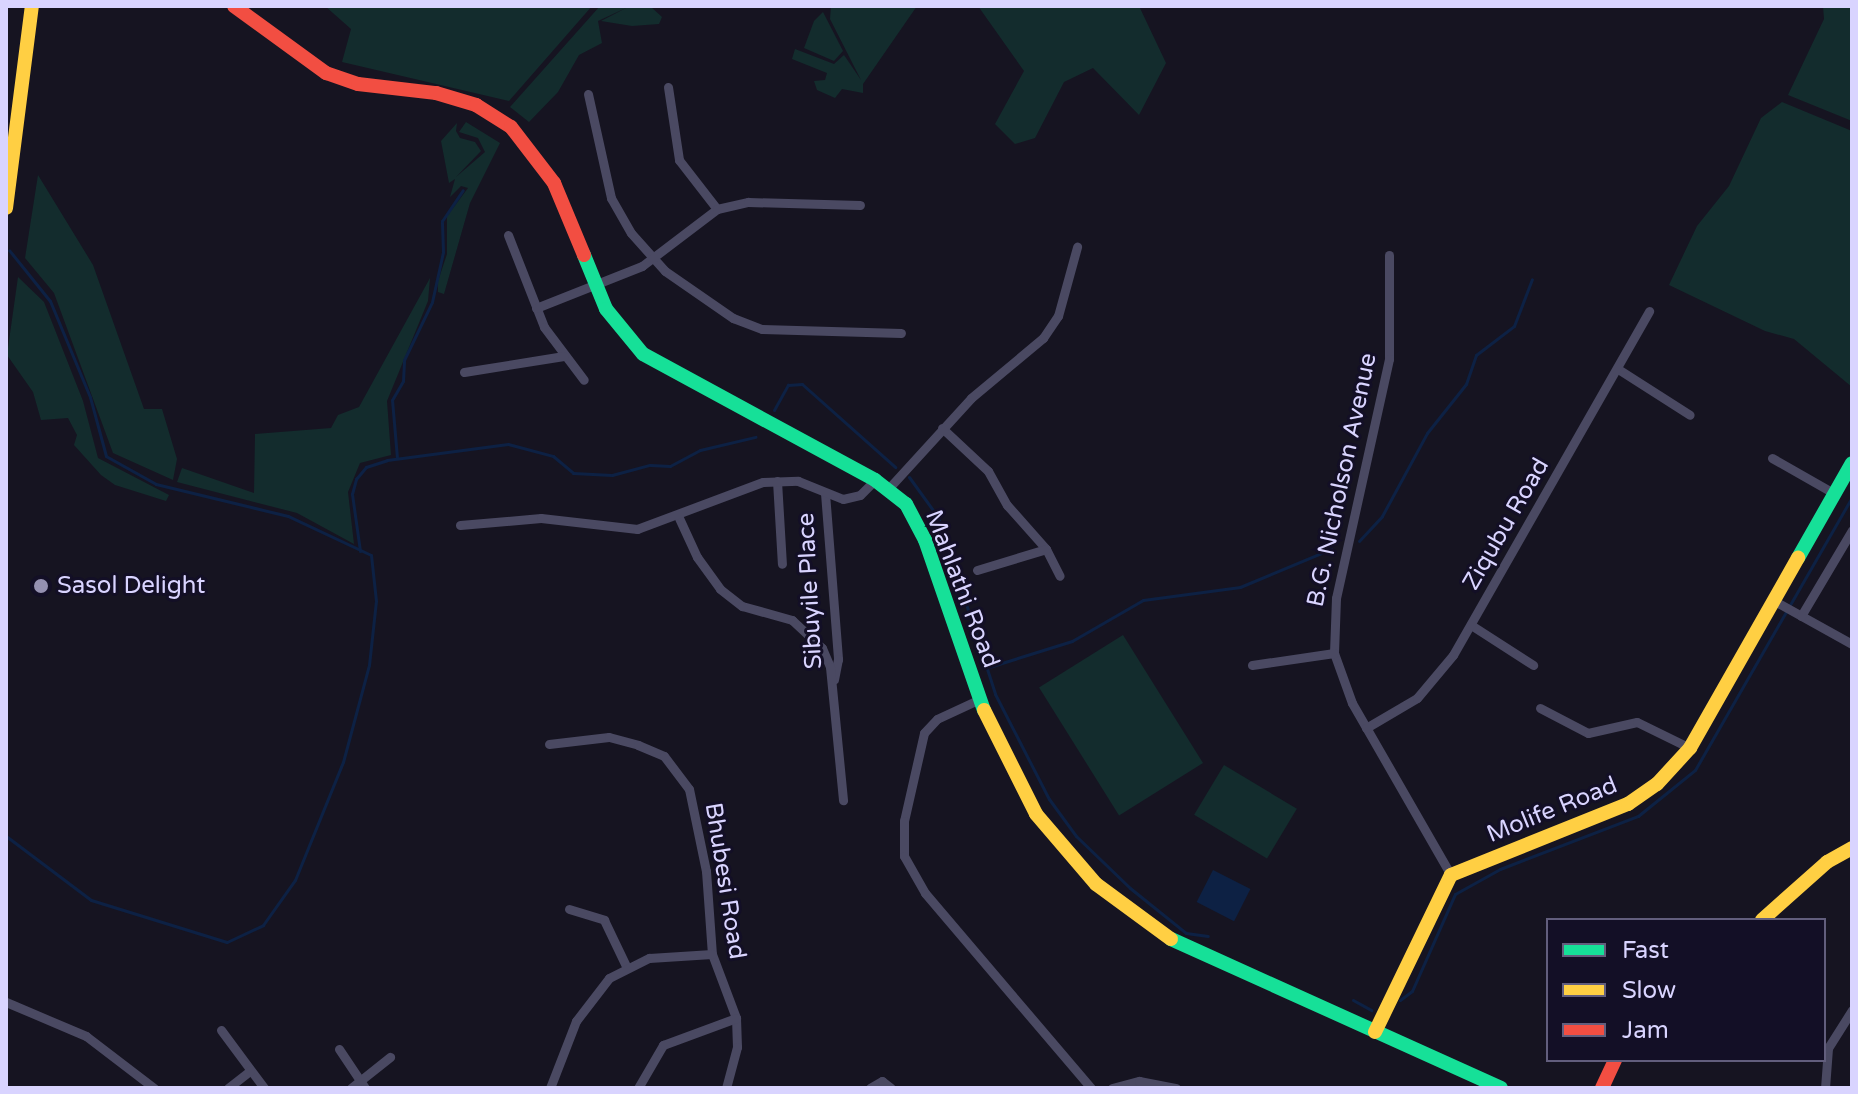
<!DOCTYPE html>
<style>
body{margin:0}
#map{position:relative;width:1858px;height:1094px;overflow:hidden;background:#161421;font-family:"Varela Round",sans-serif}
div>[style]{position:absolute}
[style*='--x']{left:calc(var(--x)*1px);top:calc(var(--y)*1px);width:calc(var(--w)*1px);rotate:calc(var(--a)*1deg)}
.green>*{inset:0;background:#132c2d;transform-origin:0 0}
.water>*{inset:0;background:#0d2144;transform-origin:0 0}
.stream>*{height:3px;margin:-1.5px;padding:0 1.5px;transform-origin:1.5px;border-radius:1.5px;background:#0d2144}
.street>*{height:9px;margin:-4.5px;padding:0 4.5px;transform-origin:4.5px;border-radius:4.5px;background:#4a4962}
.fast>*{height:14px;margin:-7px;padding:0 7px;transform-origin:7px;border-radius:7px;background:#16e098}
.slow>*{height:14px;margin:-7px;padding:0 7px;transform-origin:7px;border-radius:7px;background:#ffcf43}
.jam>*{height:14px;margin:-7px;padding:0 7px;transform-origin:7px;border-radius:7px;background:#f24e42}
.dots>*{width:22px;height:22px;translate:-50% -50%;box-sizing:border-box;border:4px solid #130f26;border-radius:50%}
span{translate:-50% -50%;white-space:nowrap;text-align:center;line-height:1.15;-webkit-text-stroke:6px #130f26;paint-order:stroke}
.street-label{font-size:24px;color:#d9d4ff}
.poi-label{font-size:24px;color:#d9d4ff}
.left{translate:0 -50%;text-align:left}
.frame{position:absolute;inset:0;border:8px solid #d9d4ff;pointer-events:none}
.legend{position:absolute;left:1546px;top:918px;width:280px;height:144px;box-sizing:border-box;background:#130f26;border:2px solid #625e7d;margin:0;padding:10px 14px;list-style:none;font-size:24px;color:#d9d4ff}
.legend li{display:flex;align-items:center;gap:16px;height:40px}
.legend b{width:40px;border:2px solid #625e7d}
</style>
<div id="map">
<div class="green">
<div style="clip-path:polygon(325px 6px,592px 6px,509px 101px,342px 62px,351px 29px)"></div>
<div style="clip-path:polygon(600px 6px,650px 6px,662px 17px,659px 24px,632px 26px,601px 21px,628px 7px,598px 21px,602px 43px,579px 55px,558px 92px,529px 122px,510px 107px)"></div>
<div style="clip-path:polygon(831px 6px,917px 6px,863px 84px,863px 93px,842px 89px,835px 98px,817px 90px,814px 81px,825px 80px,827px 73px,792px 59px,795px 49px,834px 64px,844px 55px,861px 80px,830px 19px)"></div>
<div style="clip-path:polygon(978px 6px,1139px 6px,1166px 63px,1139px 115px,1093px 68px,1064px 82px,1035px 138px,1015px 144px,995px 124px,1024px 71px)"></div>
<div style="clip-path:polygon(1823px 6px,1852px 6px,1852px 121px,1788px 95px,1824px 19px)"></div>
<div style="clip-path:polygon(823px 12px,843px 51px,834px 61px,804px 48px,814px 21px)"></div>
<div style="clip-path:polygon(1782px 102px,1852px 131px,1852px 387px,1794px 339px,1765px 331px,1669px 285px,1697px 226px,1729px 186px,1761px 118px)"></div>
<div style="clip-path:polygon(466px 122px,500px 143px,470px 203px,444px 294px,438px 292px,438px 281px,447px 254px,447px 216px,468px 188px,461px 186px,450px 197px,455px 179px,449px 183px,441px 141px,457px 123px,456px 131px,460px 138px,475px 142px,481px 151px,456px 177px,485px 152px,478px 138px,459px 132px)"></div>
<div style="clip-path:polygon(38px 175px,93px 265px,144px 409px,162px 409px,177px 459px,173px 480px,113px 453px,54px 293px,25px 258px)"></div>
<div style="clip-path:polygon(18px 277px,44px 302px,83px 401px,98px 458px,169px 495px,166px 501px,115px 485px,101px 475px,74px 445px,77px 435px,68px 418px,41px 420px,33px 392px,7px 355px)"></div>
<div style="clip-path:polygon(430px 278px,428px 301px,387px 401px,391px 455px,360px 463px,348px 492px,354px 544px,297px 513px,177px 482px,182px 468px,254px 493px,255px 434px,331px 428px,338px 415px,359px 407px)"></div>
<div style="left:1123px;top:635px;width:151px;height:99px;rotate:58deg"></div>
<div style="left:1224px;top:765px;width:85px;height:58px;rotate:31deg"></div>
</div>
<div class="water">
<div style="left:1213px;top:870px;width:42px;height:36px;rotate:27deg"></div>
</div>
<div class="stream">
<div style="--x:774;--y:410;--w:29;--a:-61"></div>
<div style="--x:788;--y:385;--w:14;--a:-4"></div>
<div style="--x:802;--y:384;--w:125;--a:41.7"></div>
<div style="--x:397;--y:458;--w:58;--a:-94.9"></div>
<div style="--x:392;--y:400;--w:22;--a:-60"></div>
<div style="--x:403;--y:381;--w:21;--a:-87"></div>
<div style="--x:404;--y:360;--w:64;--a:-64.2"></div>
<div style="--x:432;--y:302;--w:51;--a:-77.6"></div>
<div style="--x:443;--y:252;--w:31;--a:-92"></div>
<div style="--x:442;--y:221;--w:37;--a:-56"></div>
<div style="--x:909;--y:477;--w:49;--a:54.1"></div>
<div style="--x:938;--y:517;--w:186;--a:72.1"></div>
<div style="--x:995;--y:694;--w:118;--a:62.8"></div>
<div style="--x:1049;--y:799;--w:46;--a:53.9"></div>
<div style="--x:1076;--y:836;--w:75;--a:43.9"></div>
<div style="--x:1130;--y:888;--w:72;--a:38.8"></div>
<div style="--x:1186;--y:933;--w:22;--a:8"></div>
<div style="--x:1359;--y:541;--w:34;--a:-47"></div>
<div style="--x:1382;--y:516;--w:94;--a:-61.5"></div>
<div style="--x:1427;--y:433;--w:63;--a:-51.5"></div>
<div style="--x:1466;--y:384;--w:31;--a:-71"></div>
<div style="--x:1476;--y:355;--w:48;--a:-37.3"></div>
<div style="--x:1514;--y:326;--w:50;--a:-69"></div>
<div style="--x:360;--y:551;--w:58;--a:-98"></div>
<div style="--x:352;--y:494;--w:16;--a:-75"></div>
<div style="--x:356;--y:479;--w:16;--a:-50"></div>
<div style="--x:366;--y:467;--w:22;--a:-18"></div>
<div style="--x:387;--y:460;--w:122;--a:-7.5"></div>
<div style="--x:508;--y:444;--w:47;--a:14.9"></div>
<div style="--x:553;--y:456;--w:26;--a:40"></div>
<div style="--x:573;--y:473;--w:39;--a:3"></div>
<div style="--x:612;--y:475;--w:39;--a:-15"></div>
<div style="--x:650;--y:465;--w:20;--a:3"></div>
<div style="--x:670;--y:466;--w:34;--a:-28"></div>
<div style="--x:700;--y:450;--w:57;--a:-13.3"></div>
<div style="--x:989;--y:667;--w:87;--a:-17.4"></div>
<div style="--x:1072;--y:641;--w:82;--a:-30"></div>
<div style="--x:1143;--y:600;--w:98;--a:-7.6"></div>
<div style="--x:1240;--y:587;--w:99;--a:-22.7"></div>
<div style="--x:6;--y:836;--w:106;--a:37"></div>
<div style="--x:91;--y:900;--w:142;--a:17.2"></div>
<div style="--x:227;--y:942;--w:40;--a:-25"></div>
<div style="--x:263;--y:925;--w:55;--a:-54.6"></div>
<div style="--x:295;--y:880;--w:127;--a:-67.9"></div>
<div style="--x:343;--y:762;--w:100;--a:-75"></div>
<div style="--x:369;--y:665;--w:64;--a:-83.8"></div>
<div style="--x:376;--y:601;--w:46;--a:-96.2"></div>
<div style="--x:371;--y:555;--w:92;--a:-154.8"></div>
<div style="--x:288;--y:516;--w:136;--a:-166.4"></div>
<div style="--x:156;--y:484;--w:57;--a:-150.8"></div>
<div style="--x:106;--y:456;--w:61;--a:-105.2"></div>
<div style="--x:90;--y:397;--w:104;--a:-112.6"></div>
<div style="--x:50;--y:301;--w:65;--a:-128.8"></div>
<div style="--x:1353;--y:1000;--w:21;--a:29"></div>
<div style="--x:1400;--y:1000;--w:15;--a:-37"></div>
<div style="--x:1412;--y:991;--w:106;--a:-66.1"></div>
<div style="--x:1455;--y:894;--w:51;--a:-29.1"></div>
<div style="--x:1500;--y:869;--w:148;--a:-21"></div>
<div style="--x:1638;--y:816;--w:73;--a:-38.9"></div>
<div style="--x:1695;--y:770;--w:315;--a:-60.1"></div>
</div>
<div class="street">
<div style="--x:668;--y:87;--w:74;--a:81.4"></div>
<div style="--x:679;--y:160;--w:62;--a:52.2"></div>
<div style="--x:588;--y:94;--w:107;--a:77.5"></div>
<div style="--x:611;--y:198;--w:40;--a:60.3"></div>
<div style="--x:631;--y:233;--w:51;--a:48.2"></div>
<div style="--x:665;--y:271;--w:83;--a:34.7"></div>
<div style="--x:733;--y:318;--w:31;--a:21"></div>
<div style="--x:762;--y:329;--w:139;--a:1.6"></div>
<div style="--x:508;--y:235;--w:99;--a:68.6"></div>
<div style="--x:544;--y:327;--w:66;--a:53"></div>
<div style="--x:1389;--y:255;--w:104;--a:90"></div>
<div style="--x:1389;--y:359;--w:245;--a:102.5"></div>
<div style="--x:1336;--y:598;--w:55;--a:92.1"></div>
<div style="--x:1334;--y:653;--w:53;--a:70.2"></div>
<div style="--x:1352;--y:703;--w:198;--a:60.1"></div>
<div style="--x:536;--y:308;--w:114;--a:-21.6"></div>
<div style="--x:642;--y:266;--w:94;--a:-37.2"></div>
<div style="--x:717;--y:209;--w:32;--a:-13"></div>
<div style="--x:748;--y:202;--w:112;--a:1.5"></div>
<div style="--x:1618;--y:369;--w:85;--a:32.6"></div>
<div style="--x:464;--y:372;--w:101;--a:-9.1"></div>
<div style="--x:942;--y:428;--w:63;--a:43.1"></div>
<div style="--x:988;--y:471;--w:39;--a:61"></div>
<div style="--x:1007;--y:505;--w:59;--a:48.4"></div>
<div style="--x:1046;--y:549;--w:30;--a:63"></div>
<div style="--x:1772;--y:458;--w:73;--a:29.7"></div>
<div style="--x:777;--y:481;--w:83;--a:86.6"></div>
<div style="--x:888;--y:489;--w:123;--a:-47.6"></div>
<div style="--x:971;--y:398;--w:94;--a:-39.8"></div>
<div style="--x:1043;--y:338;--w:27;--a:-56"></div>
<div style="--x:1058;--y:316;--w:72;--a:-74.6"></div>
<div style="--x:825;--y:493;--w:167;--a:85.5"></div>
<div style="--x:838;--y:659;--w:21;--a:101"></div>
<div style="--x:679;--y:518;--w:43;--a:65.2"></div>
<div style="--x:697;--y:557;--w:39;--a:54"></div>
<div style="--x:720;--y:589;--w:28;--a:38"></div>
<div style="--x:742;--y:606;--w:52;--a:15.6"></div>
<div style="--x:792;--y:620;--w:41;--a:43"></div>
<div style="--x:822;--y:648;--w:21;--a:67"></div>
<div style="--x:830;--y:667;--w:134;--a:84.4"></div>
<div style="--x:460;--y:525;--w:81;--a:-4.9"></div>
<div style="--x:541;--y:518;--w:97;--a:6.5"></div>
<div style="--x:637;--y:529;--w:134;--a:-20.5"></div>
<div style="--x:763;--y:482;--w:35;--a:-2"></div>
<div style="--x:798;--y:481;--w:48;--a:21.8"></div>
<div style="--x:843;--y:499;--w:17;--a:-13"></div>
<div style="--x:860;--y:495;--w:21;--a:-45"></div>
<div style="--x:977;--y:570;--w:72;--a:-16.9"></div>
<div style="--x:1778;--y:603;--w:85;--a:29"></div>
<div style="--x:1801;--y:616;--w:100;--a:-59.3"></div>
<div style="--x:1471;--y:625;--w:74;--a:32.8"></div>
<div style="--x:1252;--y:665;--w:83;--a:-8.3"></div>
<div style="--x:980;--y:699;--w:47;--a:155.1"></div>
<div style="--x:937;--y:719;--w:19;--a:133"></div>
<div style="--x:924;--y:733;--w:90;--a:102.8"></div>
<div style="--x:904;--y:821;--w:35;--a:90"></div>
<div style="--x:904;--y:856;--w:43;--a:60.4"></div>
<div style="--x:925;--y:893;--w:256;--a:49.6"></div>
<div style="--x:1540;--y:708;--w:54;--a:27.5"></div>
<div style="--x:1588;--y:733;--w:50;--a:-12.7"></div>
<div style="--x:1637;--y:722;--w:59;--a:26.1"></div>
<div style="--x:1366;--y:728;--w:59;--a:-30.5"></div>
<div style="--x:1417;--y:698;--w:56;--a:-50.1"></div>
<div style="--x:1453;--y:655;--w:396;--a:-60.3"></div>
<div style="--x:549;--y:744;--w:60;--a:-6.7"></div>
<div style="--x:609;--y:737;--w:30;--a:15"></div>
<div style="--x:638;--y:745;--w:28;--a:23"></div>
<div style="--x:664;--y:756;--w:41;--a:52.9"></div>
<div style="--x:689;--y:789;--w:84;--a:78.3"></div>
<div style="--x:706;--y:871;--w:83;--a:85.9"></div>
<div style="--x:712;--y:954;--w:68;--a:69.4"></div>
<div style="--x:736;--y:1018;--w:29;--a:88"></div>
<div style="--x:737;--y:1047;--w:42;--a:105"></div>
<div style="--x:569;--y:909;--w:37;--a:17"></div>
<div style="--x:604;--y:920;--w:51;--a:64.4"></div>
<div style="--x:6;--y:1002;--w:87;--a:23"></div>
<div style="--x:86;--y:1036;--w:86;--a:37.4"></div>
<div style="--x:221;--y:1030;--w:72;--a:53.4"></div>
<div style="--x:339;--y:1049;--w:47;--a:56.3"></div>
<div style="--x:228;--y:1088;--w:28;--a:-38"></div>
<div style="--x:351;--y:1088;--w:50;--a:-38.5"></div>
<div style="--x:550;--y:1088;--w:72;--a:-68.8"></div>
<div style="--x:576;--y:1021;--w:54;--a:-52.5"></div>
<div style="--x:609;--y:978;--w:45;--a:-26.6"></div>
<div style="--x:649;--y:958;--w:63;--a:-3.6"></div>
<div style="--x:638;--y:1088;--w:50;--a:-59.8"></div>
<div style="--x:663;--y:1045;--w:78;--a:-20.3"></div>
<div style="--x:870;--y:1088;--w:14;--a:-30"></div>
<div style="--x:882;--y:1081;--w:11;--a:38"></div>
<div style="--x:1112;--y:1088;--w:28;--a:-15"></div>
<div style="--x:1139;--y:1081;--w:38;--a:11"></div>
<div style="--x:1825;--y:1088;--w:40;--a:-85.7"></div>
<div style="--x:1828;--y:1048;--w:45;--a:-57.7"></div>
</div>
<div class="fast">
<div style="--x:584;--y:255;--w:58;--a:67.8"></div>
<div style="--x:606;--y:309;--w:58;--a:50.6"></div>
<div style="--x:643;--y:354;--w:264;--a:28.5"></div>
<div style="--x:875;--y:480;--w:39;--a:38"></div>
<div style="--x:906;--y:504;--w:41;--a:62.2"></div>
<div style="--x:925;--y:540;--w:180;--a:70.9"></div>
<div style="--x:1798;--y:558;--w:109;--a:-60.4"></div>
<div style="--x:1171;--y:939;--w:362;--a:24.3"></div>
</div>
<div class="slow">
<div style="--x:6;--y:208;--w:204;--a:-82.7"></div>
<div style="--x:984;--y:710;--w:116;--a:63.4"></div>
<div style="--x:1036;--y:814;--w:92;--a:49.4"></div>
<div style="--x:1096;--y:884;--w:93;--a:36.3"></div>
<div style="--x:1762;--y:920;--w:87;--a:-41.7"></div>
<div style="--x:1827;--y:862;--w:29;--a:-29"></div>
<div style="--x:1375;--y:1032;--w:174;--a:-64.2"></div>
<div style="--x:1451;--y:875;--w:191;--a:-21.9"></div>
<div style="--x:1628;--y:804;--w:35;--a:-35"></div>
<div style="--x:1657;--y:784;--w:49;--a:-47.5"></div>
<div style="--x:1690;--y:748;--w:219;--a:-60.4"></div>
</div>
<div class="jam">
<div style="--x:234;--y:6;--w:114;--a:36.1"></div>
<div style="--x:326;--y:73;--w:34;--a:19"></div>
<div style="--x:358;--y:84;--w:79;--a:6.6"></div>
<div style="--x:436;--y:93;--w:42;--a:16.7"></div>
<div style="--x:476;--y:105;--w:41;--a:32.2"></div>
<div style="--x:511;--y:127;--w:71;--a:52.5"></div>
<div style="--x:554;--y:183;--w:78;--a:67.4"></div>
<div style="--x:1602;--y:1088;--w:31;--a:-65"></div>
</div>
<div class="dots">
<div style="left:41px;top:586px;background:#9591b1"></div>
</div>
<div class="street-label">
<span style="left:1342px;top:480px;rotate:-78deg">B.G. Nicholson Avenue</span>
<span style="left:1506px;top:524px;rotate:-60deg">Ziqubu Road</span>
<span style="left:962px;top:589px;rotate:69deg">Mahlathi Road</span>
<span style="left:810px;top:591px;rotate:-93deg">Sibuyile Place</span>
<span style="left:1552px;top:810px;rotate:-22deg">Molife Road</span>
<span style="left:725px;top:881px;rotate:81deg">Bhubesi Road</span>
</div>
<div class="poi-label">
<span class="left" style="left:57px;top:586px">Sasol Delight</span>
</div>
<div class="frame"></div>
<ul class="legend">
<li><b style="height:10px;background:#16e098"></b>Fast</li>
<li><b style="height:10px;background:#ffcf43"></b>Slow</li>
<li><b style="height:10px;background:#f24e42"></b>Jam</li>
</ul>
</div>
